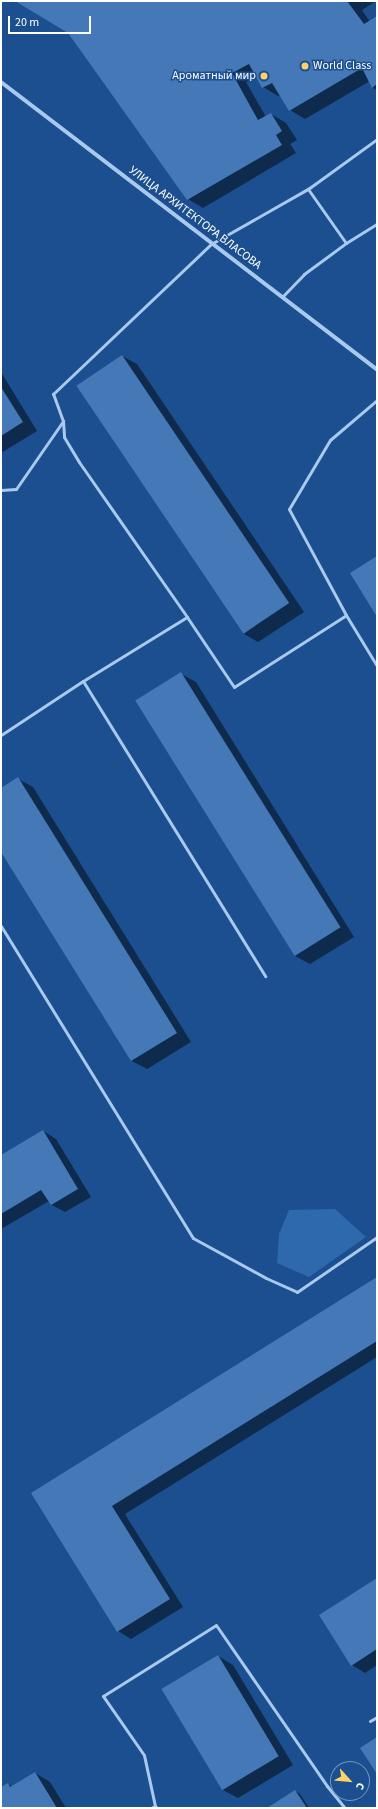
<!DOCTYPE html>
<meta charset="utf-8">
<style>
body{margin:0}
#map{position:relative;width:378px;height:1809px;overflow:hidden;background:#1b4f8f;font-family:"Source Sans 3",sans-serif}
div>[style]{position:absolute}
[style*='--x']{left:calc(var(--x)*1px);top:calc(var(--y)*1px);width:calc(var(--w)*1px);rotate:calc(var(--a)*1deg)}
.green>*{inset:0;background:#2e69ad}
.shadow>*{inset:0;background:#0007}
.building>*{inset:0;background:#4478b7;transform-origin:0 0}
.lane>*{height:3px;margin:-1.5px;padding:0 1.5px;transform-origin:1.5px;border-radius:1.5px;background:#a9c9ee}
.street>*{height:4px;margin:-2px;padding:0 2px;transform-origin:2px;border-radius:2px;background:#a9c9ee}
.dots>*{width:11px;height:11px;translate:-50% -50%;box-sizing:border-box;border:2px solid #1b4f8f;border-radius:50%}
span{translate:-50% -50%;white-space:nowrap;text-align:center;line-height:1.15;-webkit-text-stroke:3px #1b4f8f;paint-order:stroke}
.poi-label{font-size:12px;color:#fff}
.left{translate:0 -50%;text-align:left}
.right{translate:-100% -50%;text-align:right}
.street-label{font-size:12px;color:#fff}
.frame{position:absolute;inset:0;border:2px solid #fff;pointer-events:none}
.north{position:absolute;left:330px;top:1761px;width:40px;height:40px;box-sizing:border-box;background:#1b4f8f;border:1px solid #7695bc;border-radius:50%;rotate:117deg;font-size:11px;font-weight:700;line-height:16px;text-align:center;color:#fff}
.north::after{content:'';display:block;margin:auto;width:14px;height:18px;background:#ffd166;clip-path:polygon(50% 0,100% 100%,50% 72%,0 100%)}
.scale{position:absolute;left:8px;top:16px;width:83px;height:18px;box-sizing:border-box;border:2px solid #fff;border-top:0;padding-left:5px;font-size:12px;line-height:14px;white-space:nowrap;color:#fff;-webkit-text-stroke:3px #1b4f8f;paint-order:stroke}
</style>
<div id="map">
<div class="green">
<div style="clip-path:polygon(335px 1209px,366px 1237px,309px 1277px,277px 1263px,279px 1234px,289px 1210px)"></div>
</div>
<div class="shadow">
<div style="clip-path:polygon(17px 1px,376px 1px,362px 10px,370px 22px,377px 18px,377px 90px,373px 88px,370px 81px,305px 119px,290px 110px,281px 95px,278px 96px,263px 87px,257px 76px,246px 82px,266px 117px,271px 114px,286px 123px,297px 140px,290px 144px,296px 153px,203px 208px,188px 199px,69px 32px)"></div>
<div style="clip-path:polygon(122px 356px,137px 364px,304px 612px,258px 642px,244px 634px)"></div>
<div style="clip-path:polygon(1px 372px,37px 431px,1px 453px)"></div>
<div style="clip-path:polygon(181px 674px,196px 682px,354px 937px,310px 964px,295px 956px)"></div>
<div style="clip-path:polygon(18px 779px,33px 787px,191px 1042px,147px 1069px,132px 1061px,1px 850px,1px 789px)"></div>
<div style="clip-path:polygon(43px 1131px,56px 1139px,91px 1197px,65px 1212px,52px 1205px,49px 1201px,1px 1229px,1px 1156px)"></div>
<div style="clip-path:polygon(377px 1278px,377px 1357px,125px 1514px,183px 1607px,131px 1639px,118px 1631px,32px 1493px)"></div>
<div style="clip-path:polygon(377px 1580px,377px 1665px,365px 1673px,352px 1665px)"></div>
<div style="clip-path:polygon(218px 1656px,233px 1665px,293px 1765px,238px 1798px,223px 1790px)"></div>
<div style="clip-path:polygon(35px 1773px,50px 1782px,66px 1808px,1px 1808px,1px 1788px,8px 1784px,13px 1787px)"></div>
<div style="clip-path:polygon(295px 1791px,300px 1794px,309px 1808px,269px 1808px)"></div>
</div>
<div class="building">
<div style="clip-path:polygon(15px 1px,347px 1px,364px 24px,377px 16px,377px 84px,372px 88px,362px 68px,289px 111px,272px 83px,262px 88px,249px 64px,232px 73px,258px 120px,271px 113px,282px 131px,276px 135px,282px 145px,187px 200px,68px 33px)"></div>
<div style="left:122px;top:355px;width:299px;height:55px;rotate:56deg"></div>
<div style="clip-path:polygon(1px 387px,23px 422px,1px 436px)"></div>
<div style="clip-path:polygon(377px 556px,377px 617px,350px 573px)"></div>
<div style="left:181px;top:672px;width:301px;height:54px;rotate:58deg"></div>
<div style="clip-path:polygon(18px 777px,177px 1033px,131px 1061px,1px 852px,1px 788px)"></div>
<div style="clip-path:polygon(43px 1130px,78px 1189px,51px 1205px,41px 1190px,1px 1214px,1px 1155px)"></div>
<div style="clip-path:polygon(377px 1277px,377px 1341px,112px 1506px,170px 1599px,117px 1632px,31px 1493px)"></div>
<div style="clip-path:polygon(377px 1578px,377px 1649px,351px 1666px,319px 1615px)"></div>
<div style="left:218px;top:1655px;width:118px;height:66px;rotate:59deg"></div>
<div style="clip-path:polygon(377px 1737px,377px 1774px,360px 1748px)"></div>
<div style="clip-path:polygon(35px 1772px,57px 1808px,1px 1808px,1px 1787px,8px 1783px,10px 1787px)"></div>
<div style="clip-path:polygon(295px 1790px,307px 1808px,267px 1808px)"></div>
</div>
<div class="lane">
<div style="--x:308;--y:189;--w:66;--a:54.9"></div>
<div style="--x:282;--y:297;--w:32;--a:-46"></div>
<div style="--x:304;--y:274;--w:52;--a:-36.4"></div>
<div style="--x:346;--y:243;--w:36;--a:-32"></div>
<div style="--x:63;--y:421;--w:16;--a:86"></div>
<div style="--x:64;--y:437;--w:29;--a:59"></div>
<div style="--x:79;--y:462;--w:189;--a:55.1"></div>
<div style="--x:1;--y:490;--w:15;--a:-4"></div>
<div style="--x:16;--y:489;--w:83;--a:-55.3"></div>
<div style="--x:63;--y:421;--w:29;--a:-110"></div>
<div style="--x:53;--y:394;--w:218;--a:-43.5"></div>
<div style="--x:211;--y:244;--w:112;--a:-29.6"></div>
<div style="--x:308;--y:189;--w:85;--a:-35.9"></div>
<div style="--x:346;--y:615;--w:60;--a:58.7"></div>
<div style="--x:83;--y:681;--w:347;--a:58.3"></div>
<div style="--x:1;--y:735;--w:98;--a:-33.4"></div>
<div style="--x:83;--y:681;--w:122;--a:-31.6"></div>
<div style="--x:187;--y:617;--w:84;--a:56.1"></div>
<div style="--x:234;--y:687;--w:133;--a:-32.7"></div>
<div style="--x:346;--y:615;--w:120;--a:-118.3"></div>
<div style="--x:289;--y:509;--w:80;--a:-59.3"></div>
<div style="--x:330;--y:440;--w:62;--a:-40.4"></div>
<div style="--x:1;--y:926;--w:366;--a:58.4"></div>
<div style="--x:193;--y:1238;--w:83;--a:28.7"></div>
<div style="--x:266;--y:1278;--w:34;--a:24"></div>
<div style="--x:297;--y:1292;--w:97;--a:-34.5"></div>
<div style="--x:370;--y:1721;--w:8;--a:-30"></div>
<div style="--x:155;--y:1806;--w:52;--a:-102.2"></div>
<div style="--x:144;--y:1755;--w:72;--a:-124.8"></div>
<div style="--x:103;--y:1696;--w:133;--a:-32.1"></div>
<div style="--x:216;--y:1625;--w:196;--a:55.4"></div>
<div style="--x:327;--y:1786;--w:28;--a:51"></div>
<div style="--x:151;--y:1808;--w:4;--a:-27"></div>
<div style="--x:155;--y:1806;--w:3;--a:45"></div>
</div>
<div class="street">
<div style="--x:1;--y:82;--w:473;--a:37.4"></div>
</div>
<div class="dots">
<div style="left:305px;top:66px;background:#ffd166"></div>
<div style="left:264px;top:76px;background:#ffd166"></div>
</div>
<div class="poi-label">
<span class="left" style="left:313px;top:66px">World Class</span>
<span class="right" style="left:256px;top:76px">Ароматный мир</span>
</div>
<div class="street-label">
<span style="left:195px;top:218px;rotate:37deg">УЛИЦА АРХИТЕКТОРА ВЛАСОВА</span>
</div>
<div class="frame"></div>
<div class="north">С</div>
<div class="scale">20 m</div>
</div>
